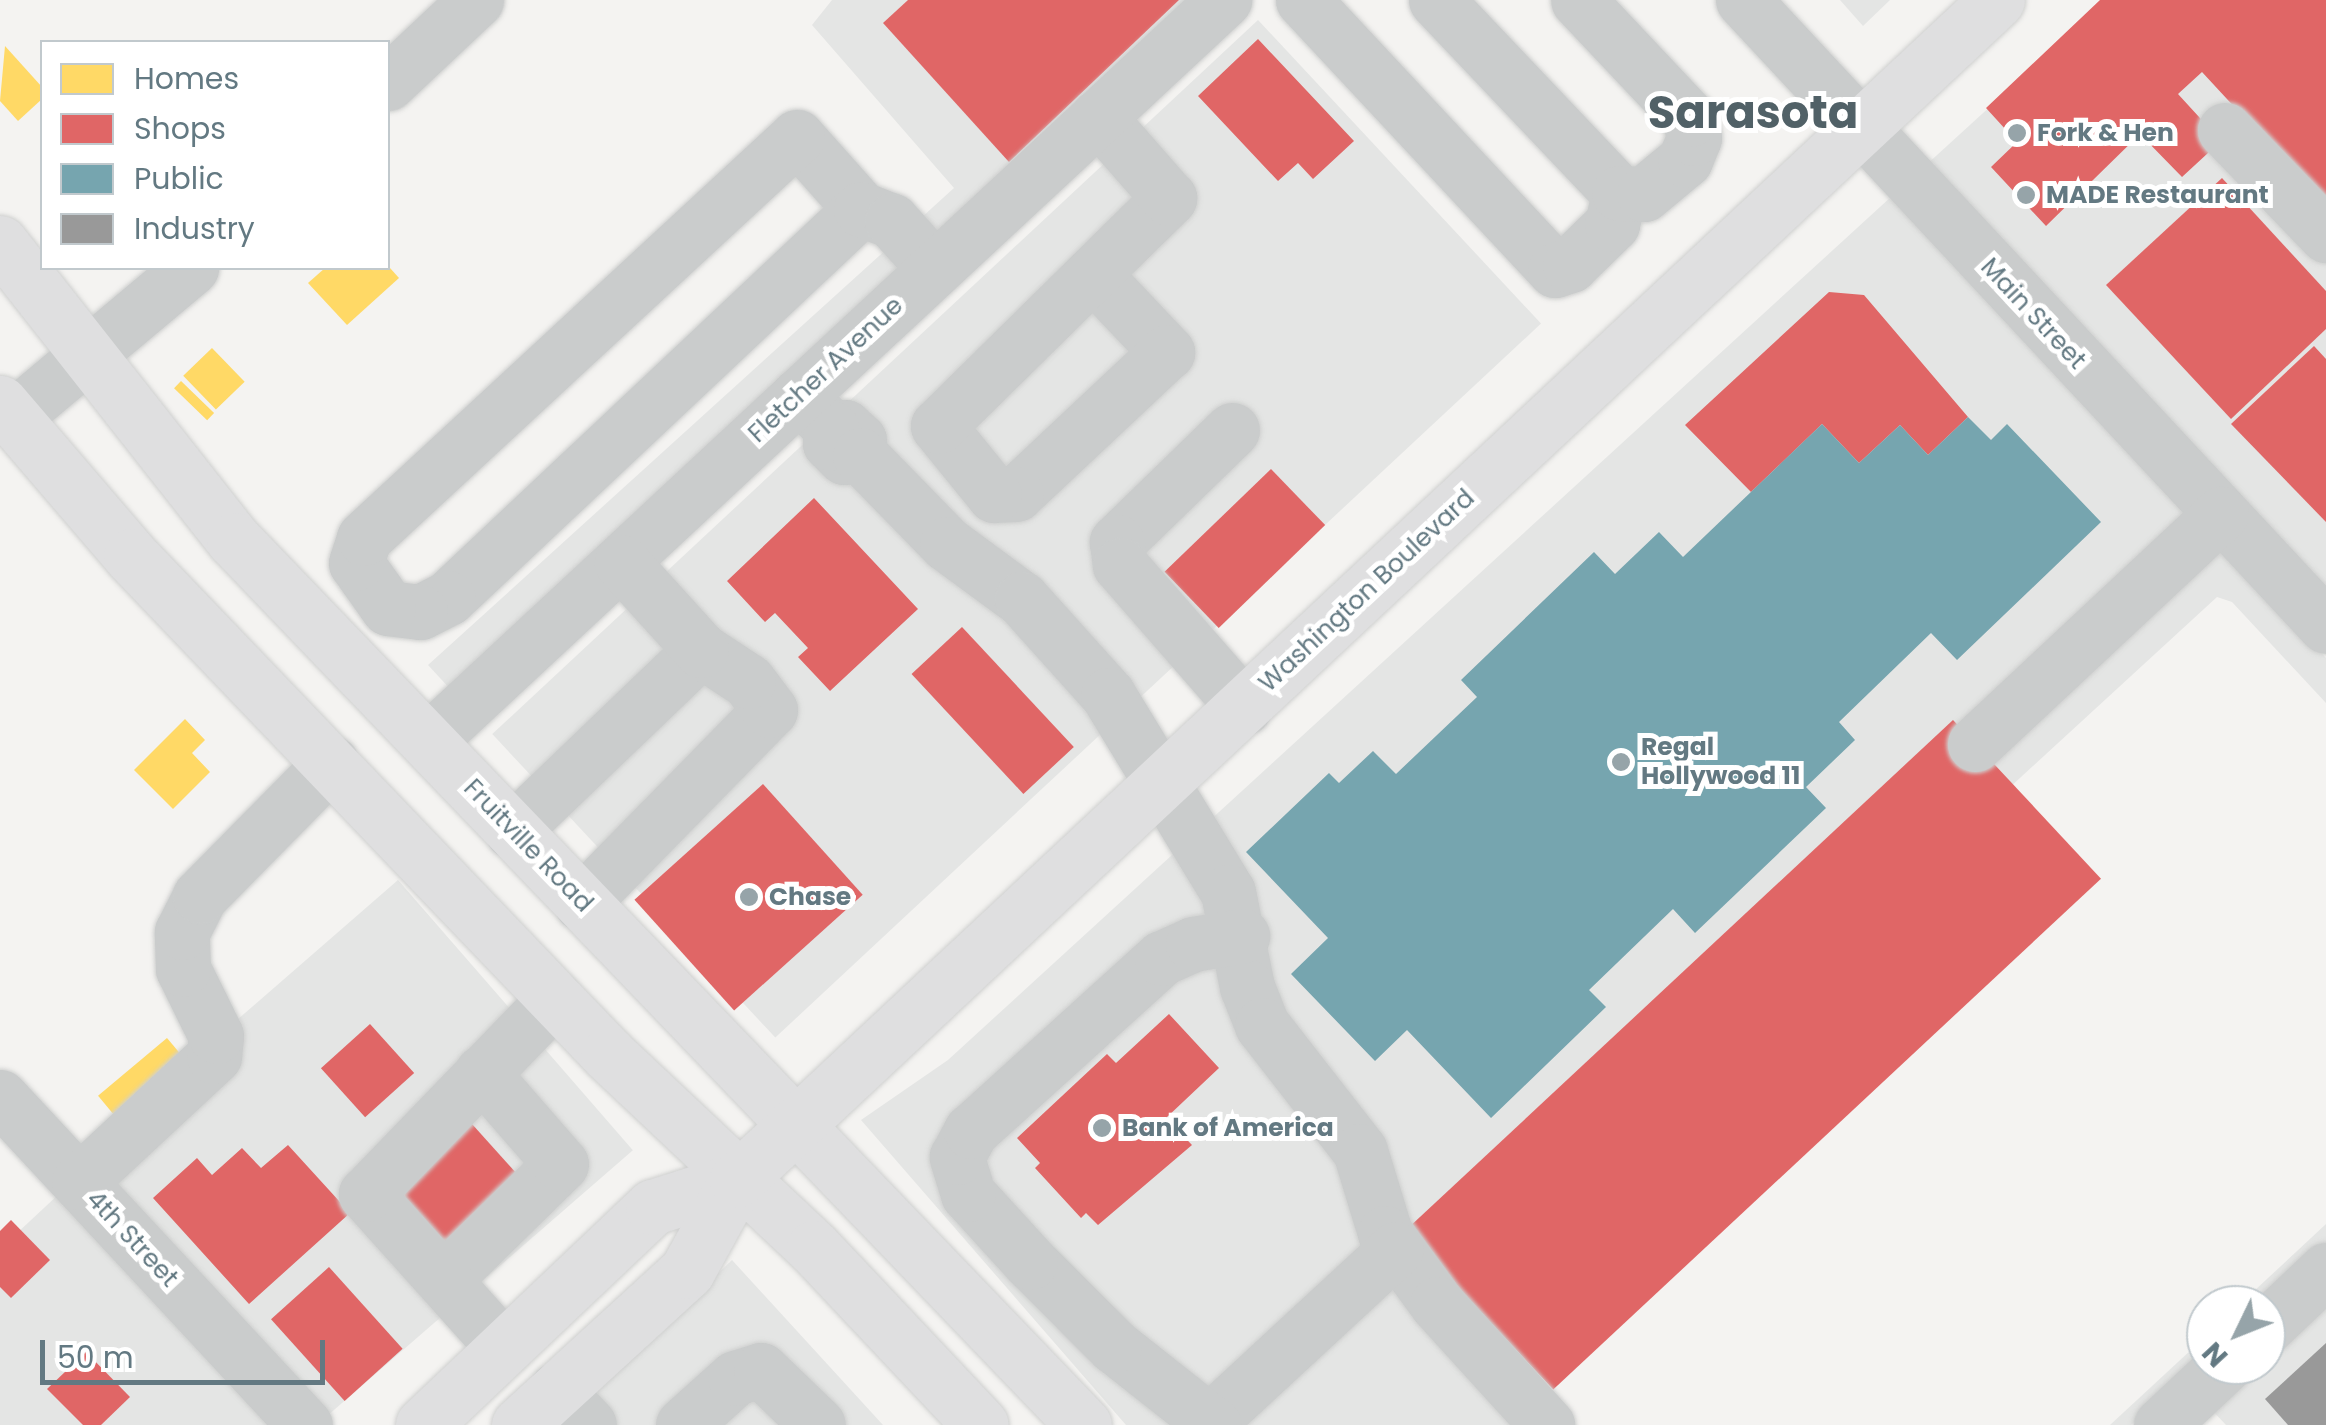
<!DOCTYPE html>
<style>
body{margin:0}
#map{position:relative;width:2326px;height:1425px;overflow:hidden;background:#f4f3f1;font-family:Poppins,sans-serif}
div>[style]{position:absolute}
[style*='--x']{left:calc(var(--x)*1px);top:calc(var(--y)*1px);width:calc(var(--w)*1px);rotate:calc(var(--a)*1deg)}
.built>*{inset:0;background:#e4e5e4;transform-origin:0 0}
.homes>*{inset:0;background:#ffd966;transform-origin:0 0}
.shops>*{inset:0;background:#e06666;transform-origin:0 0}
.public>*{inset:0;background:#76a5af}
.industry>*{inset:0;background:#999}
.roads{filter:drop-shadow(0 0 2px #cfd0cf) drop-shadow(0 0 2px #cfd0cf)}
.minor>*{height:55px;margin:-27.5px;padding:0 27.5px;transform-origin:27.5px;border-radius:27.5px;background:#cacccc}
.major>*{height:55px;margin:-27.5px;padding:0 27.5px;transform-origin:27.5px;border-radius:27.5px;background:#dfdfe0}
.dots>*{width:28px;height:28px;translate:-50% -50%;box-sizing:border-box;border:5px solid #fff;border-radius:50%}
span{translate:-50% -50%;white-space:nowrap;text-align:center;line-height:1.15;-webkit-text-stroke:10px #fff;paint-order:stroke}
.poi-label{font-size:25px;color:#637982;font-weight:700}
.left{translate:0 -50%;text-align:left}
.street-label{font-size:25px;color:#637982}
.town-label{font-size:45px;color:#516167;font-weight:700}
.legend{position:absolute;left:40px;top:40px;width:350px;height:230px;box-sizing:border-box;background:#fff;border:2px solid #c1c9cd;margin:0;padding:12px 18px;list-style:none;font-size:30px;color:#637982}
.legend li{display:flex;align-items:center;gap:20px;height:50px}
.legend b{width:50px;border:2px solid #c1c9cd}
.north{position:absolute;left:2186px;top:1285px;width:100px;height:100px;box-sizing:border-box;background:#fff;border:2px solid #c1c9cd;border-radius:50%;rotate:227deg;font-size:28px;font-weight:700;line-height:40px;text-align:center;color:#637982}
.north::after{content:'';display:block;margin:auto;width:35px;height:45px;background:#96a4a9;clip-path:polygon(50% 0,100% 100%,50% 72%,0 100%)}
.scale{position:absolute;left:40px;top:1340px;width:285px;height:45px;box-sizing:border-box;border:5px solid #637982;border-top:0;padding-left:12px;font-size:30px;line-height:35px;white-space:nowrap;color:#637982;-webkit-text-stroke:8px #fff;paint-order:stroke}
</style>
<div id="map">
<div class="built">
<div style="clip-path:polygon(832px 0,1195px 0,452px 691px,428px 665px,954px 188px,812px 25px)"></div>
<div style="clip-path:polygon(1840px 0,1890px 0,1863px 26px)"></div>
<div style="clip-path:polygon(2107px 0,2326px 0,2326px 594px,1925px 166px)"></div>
<div style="left:1258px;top:20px;width:415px;height:1047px;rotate:47deg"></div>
<div style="clip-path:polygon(1892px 196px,2326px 658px,2326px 703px,2232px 602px,2217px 597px,2008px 789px,2076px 880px,1542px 1378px,1537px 1387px,1561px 1425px,1126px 1425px,861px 1120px,948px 1060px)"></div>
<div style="left:398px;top:880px;width:358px;height:417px;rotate:49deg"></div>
<div style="clip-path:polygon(60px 1193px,275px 1425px,0 1425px,0 1249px)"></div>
<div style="clip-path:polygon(2326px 1224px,2326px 1243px,2260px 1305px,2239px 1305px)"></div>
<div style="clip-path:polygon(732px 1260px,883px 1425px,560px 1425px)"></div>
<div style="clip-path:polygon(2326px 1297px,2326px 1425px,2226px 1425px,2209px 1407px,2254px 1365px,2266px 1365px,2266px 1354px)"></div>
<div style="clip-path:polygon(2206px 1336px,2206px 1356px,2166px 1393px,2131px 1425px,2110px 1425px)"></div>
</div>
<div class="homes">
<div style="clip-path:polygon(5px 46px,42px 87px,42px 99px,18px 121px,0 101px)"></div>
<div style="clip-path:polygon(325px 268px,390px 268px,399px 278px,347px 325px,308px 283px)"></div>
<div style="left:212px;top:348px;width:47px;height:40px;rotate:46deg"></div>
<div style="left:181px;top:381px;width:46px;height:10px;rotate:44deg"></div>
<div style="clip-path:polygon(185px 719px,205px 740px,192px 753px,210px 772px,173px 809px,134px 770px)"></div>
<div style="left:167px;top:1038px;width:35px;height:90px;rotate:50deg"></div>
</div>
<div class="shops">
<div style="clip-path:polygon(908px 0,1179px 0,1009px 162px,883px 23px)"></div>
<div style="clip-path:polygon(2100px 0,2326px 0,2326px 206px,2202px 72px,2178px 94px,2221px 141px,2182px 177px,2140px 134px,2046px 226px,1991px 167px,2017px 142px,1986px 108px)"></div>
<div style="clip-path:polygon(1258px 39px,1354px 141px,1313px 179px,1298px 163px,1278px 181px,1198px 96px)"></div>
<div style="clip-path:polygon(2222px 178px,2326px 291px,2326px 329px,2231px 419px,2106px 285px)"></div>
<div style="clip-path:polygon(1829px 292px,1864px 295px,1968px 417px,1928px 455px,1900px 425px,1859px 463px,1822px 424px,1751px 492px,1685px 425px)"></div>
<div style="clip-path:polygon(2314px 346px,2326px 359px,2326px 522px,2231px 424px)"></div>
<div style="left:1271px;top:469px;width:78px;height:148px;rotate:46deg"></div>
<div style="clip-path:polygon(814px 498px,918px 609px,830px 691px,798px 657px,808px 648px,775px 613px,765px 622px,727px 581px)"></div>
<div style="left:962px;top:627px;width:164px;height:69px;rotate:47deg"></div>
<div style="left:1953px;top:720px;width:217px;height:749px;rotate:47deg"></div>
<div style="left:763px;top:784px;width:149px;height:173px;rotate:48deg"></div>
<div style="clip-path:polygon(1169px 1014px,1219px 1068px,1166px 1118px,1192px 1145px,1098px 1225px,1086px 1213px,1081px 1218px,1035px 1168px,1040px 1163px,1017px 1138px,1107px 1054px,1116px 1063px)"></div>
<div style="left:370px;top:1024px;width:66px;height:66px;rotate:48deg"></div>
<div style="left:472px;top:1124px;width:72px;height:105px;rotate:48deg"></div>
<div style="clip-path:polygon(288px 1145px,350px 1213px,249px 1304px,153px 1198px,197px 1158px,212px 1175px,242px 1148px,261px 1168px)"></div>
<div style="clip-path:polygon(11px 1220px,50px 1260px,11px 1298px,0 1287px,0 1231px)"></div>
<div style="left:329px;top:1267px;width:110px;height:78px;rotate:48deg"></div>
<div style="clip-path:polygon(86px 1352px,130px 1397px,101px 1425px,83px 1425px,47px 1389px)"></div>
</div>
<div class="public">
<div style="clip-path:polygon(1968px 417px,1991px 440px,2007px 424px,2101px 522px,1957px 660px,1931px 633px,1839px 722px,1855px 740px,1806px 787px,1826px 808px,1695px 933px,1673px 909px,1589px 990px,1606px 1007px,1491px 1118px,1407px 1030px,1375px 1061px,1291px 974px,1328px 938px,1246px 852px,1329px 773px,1339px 783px,1373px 751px,1396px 774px,1477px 697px,1461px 680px,1594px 552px,1615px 574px,1659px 532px,1683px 557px,1822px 424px,1859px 463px,1900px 425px,1928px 455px)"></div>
</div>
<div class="industry">
<div style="clip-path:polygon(2326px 1343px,2326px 1425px,2288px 1425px,2265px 1399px)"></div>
</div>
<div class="roads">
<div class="minor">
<div style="--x:1303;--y:0;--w:369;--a:47"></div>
<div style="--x:1555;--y:270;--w:16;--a:-18"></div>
<div style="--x:1570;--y:265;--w:59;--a:-44.3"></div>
<div style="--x:1612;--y:224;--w:32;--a:-77"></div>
<div style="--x:1436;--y:0;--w:266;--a:46.5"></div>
<div style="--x:1619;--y:193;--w:25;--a:2"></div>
<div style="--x:1644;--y:194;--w:53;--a:-39.7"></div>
<div style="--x:1685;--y:160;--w:24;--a:-68"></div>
<div style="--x:1694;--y:138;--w:19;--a:-102"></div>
<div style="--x:1690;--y:119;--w:163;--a:-133.3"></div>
<div style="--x:1743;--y:0;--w:855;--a:47.04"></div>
<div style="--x:388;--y:83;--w:121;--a:-43.3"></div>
<div style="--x:2225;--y:130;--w:146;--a:46.1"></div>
<div style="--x:797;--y:137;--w:96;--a:48.4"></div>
<div style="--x:861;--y:209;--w:567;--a:136.71"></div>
<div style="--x:448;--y:598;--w:31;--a:153"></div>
<div style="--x:420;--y:612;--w:32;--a:-173"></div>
<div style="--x:388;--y:608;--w:55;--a:-125.4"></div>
<div style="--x:356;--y:563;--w:26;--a:-72"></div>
<div style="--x:364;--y:538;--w:590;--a:-42.8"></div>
<div style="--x:861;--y:209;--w:33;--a:21"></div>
<div style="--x:892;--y:221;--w:64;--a:48.1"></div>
<div style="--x:1093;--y:274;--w:108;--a:46.5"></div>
<div style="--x:1167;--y:352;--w:207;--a:136.8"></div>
<div style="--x:1016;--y:494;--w:22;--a:177"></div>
<div style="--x:994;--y:495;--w:89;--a:-129.1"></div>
<div style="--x:938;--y:426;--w:325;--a:-44.6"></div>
<div style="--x:1169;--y:198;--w:108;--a:-131.2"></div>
<div style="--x:799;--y:395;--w:46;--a:45.9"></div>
<div style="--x:831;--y:428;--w:14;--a:-4"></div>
<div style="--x:845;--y:427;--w:19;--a:43"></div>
<div style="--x:859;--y:440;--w:15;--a:86"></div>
<div style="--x:860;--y:455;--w:16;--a:173"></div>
<div style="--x:844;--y:457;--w:20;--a:-135"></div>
<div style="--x:830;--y:443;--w:15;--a:-86"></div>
<div style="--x:12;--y:418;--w:234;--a:-40"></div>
<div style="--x:1232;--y:430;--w:161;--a:135.8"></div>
<div style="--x:1117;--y:542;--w:23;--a:83"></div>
<div style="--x:1120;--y:565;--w:189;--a:48.9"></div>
<div style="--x:860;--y:455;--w:124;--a:45.7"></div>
<div style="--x:947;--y:544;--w:93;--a:36.3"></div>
<div style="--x:1022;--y:599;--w:129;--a:48.1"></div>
<div style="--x:1108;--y:695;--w:231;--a:58.7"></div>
<div style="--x:1228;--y:892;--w:97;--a:78.7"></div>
<div style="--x:1247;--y:987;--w:41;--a:68.5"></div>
<div style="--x:1262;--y:1025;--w:160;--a:52.1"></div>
<div style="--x:1360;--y:1151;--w:86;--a:73"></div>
<div style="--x:1385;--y:1233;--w:88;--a:53.8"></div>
<div style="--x:1437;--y:1304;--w:164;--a:47.7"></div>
<div style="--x:428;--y:741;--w:1088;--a:-42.95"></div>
<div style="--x:1975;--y:744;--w:337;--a:-43.1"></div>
<div style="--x:512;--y:831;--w:262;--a:-43.8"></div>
<div style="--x:581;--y:903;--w:270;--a:-45.6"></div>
<div style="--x:770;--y:710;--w:36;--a:-127"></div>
<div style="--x:748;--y:681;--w:56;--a:-146.6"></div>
<div style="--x:701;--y:650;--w:118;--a:-132.2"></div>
<div style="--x:0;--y:1097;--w:448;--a:47.1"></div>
<div style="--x:79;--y:1182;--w:185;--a:-43"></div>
<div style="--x:214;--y:1056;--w:20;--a:-84"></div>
<div style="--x:216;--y:1036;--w:75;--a:-116.2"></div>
<div style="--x:183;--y:969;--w:37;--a:-92"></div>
<div style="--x:182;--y:932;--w:40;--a:-63.4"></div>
<div style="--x:200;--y:896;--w:187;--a:-45.4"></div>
<div style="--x:444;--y:1279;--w:164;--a:-44.5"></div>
<div style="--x:561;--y:1164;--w:121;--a:-131"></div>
<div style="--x:2266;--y:1327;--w:83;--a:-43.5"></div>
<div style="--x:504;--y:1348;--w:207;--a:-131.9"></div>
<div style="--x:366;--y:1194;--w:272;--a:-46"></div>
<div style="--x:556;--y:1390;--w:48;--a:46.7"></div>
<div style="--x:1210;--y:1421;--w:253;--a:-42.8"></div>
<div style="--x:683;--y:1425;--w:70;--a:-42.1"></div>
<div style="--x:735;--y:1378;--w:27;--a:-17"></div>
<div style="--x:761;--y:1370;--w:79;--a:44"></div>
<div style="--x:1214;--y:1425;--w:127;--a:-141.7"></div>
<div style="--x:1114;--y:1346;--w:119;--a:-135"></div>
<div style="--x:1030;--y:1262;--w:92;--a:-132.4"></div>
<div style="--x:968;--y:1194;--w:39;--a:-107"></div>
<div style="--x:957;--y:1157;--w:30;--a:-62"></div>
<div style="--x:971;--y:1131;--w:258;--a:-42.2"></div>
<div style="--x:1162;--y:958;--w:34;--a:-24"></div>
<div style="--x:1193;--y:944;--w:50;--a:-9.3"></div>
<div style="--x:2161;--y:1425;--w:88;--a:-43.2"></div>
</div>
<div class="major">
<div style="--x:0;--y:243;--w:378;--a:51.8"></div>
<div style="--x:234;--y:540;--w:1227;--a:46.16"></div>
<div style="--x:0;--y:403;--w:201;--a:49.4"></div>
<div style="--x:131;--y:556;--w:690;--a:46.23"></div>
<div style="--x:608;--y:1054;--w:283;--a:43.3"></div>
<div style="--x:814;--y:1248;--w:243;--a:46.7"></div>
<div style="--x:423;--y:1425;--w:317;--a:-43.5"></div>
<div style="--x:653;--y:1207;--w:88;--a:-17.8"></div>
<div style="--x:519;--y:1425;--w:228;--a:-42.5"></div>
<div style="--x:687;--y:1271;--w:104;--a:-61.2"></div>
<div style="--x:737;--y:1180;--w:1726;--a:-43.12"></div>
</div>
</div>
<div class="dots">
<div style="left:2017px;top:133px;background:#96a4a9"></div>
<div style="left:2026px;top:195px;background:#96a4a9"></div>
<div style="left:1621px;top:762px;background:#96a4a9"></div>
<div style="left:749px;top:897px;background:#96a4a9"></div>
<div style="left:1102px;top:1128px;background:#96a4a9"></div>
</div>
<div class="poi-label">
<span class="left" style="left:2037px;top:133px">Fork &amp; Hen</span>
<span class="left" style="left:2046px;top:195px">MADE Restaurant</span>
<span class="left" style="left:1641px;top:762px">Regal<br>Hollywood 11</span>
<span class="left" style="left:769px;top:897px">Chase</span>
<span class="left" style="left:1122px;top:1128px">Bank of America</span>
</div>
<div class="street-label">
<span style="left:2033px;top:314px;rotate:47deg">Main Street</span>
<span style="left:826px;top:370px;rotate:-43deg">Fletcher Avenue</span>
<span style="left:1367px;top:591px;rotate:-43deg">Washington Boulevard</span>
<span style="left:528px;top:846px;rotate:46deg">Fruitville Road</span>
<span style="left:132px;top:1239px;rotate:47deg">4th Street</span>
</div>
<div class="town-label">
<span style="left:1753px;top:113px">Sarasota</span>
</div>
<ul class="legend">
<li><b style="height:28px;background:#ffd966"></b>Homes</li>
<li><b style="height:28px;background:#e06666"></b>Shops</li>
<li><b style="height:28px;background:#76a5af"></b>Public</li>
<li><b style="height:28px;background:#999"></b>Industry</li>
</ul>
<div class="north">N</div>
<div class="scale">50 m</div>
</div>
